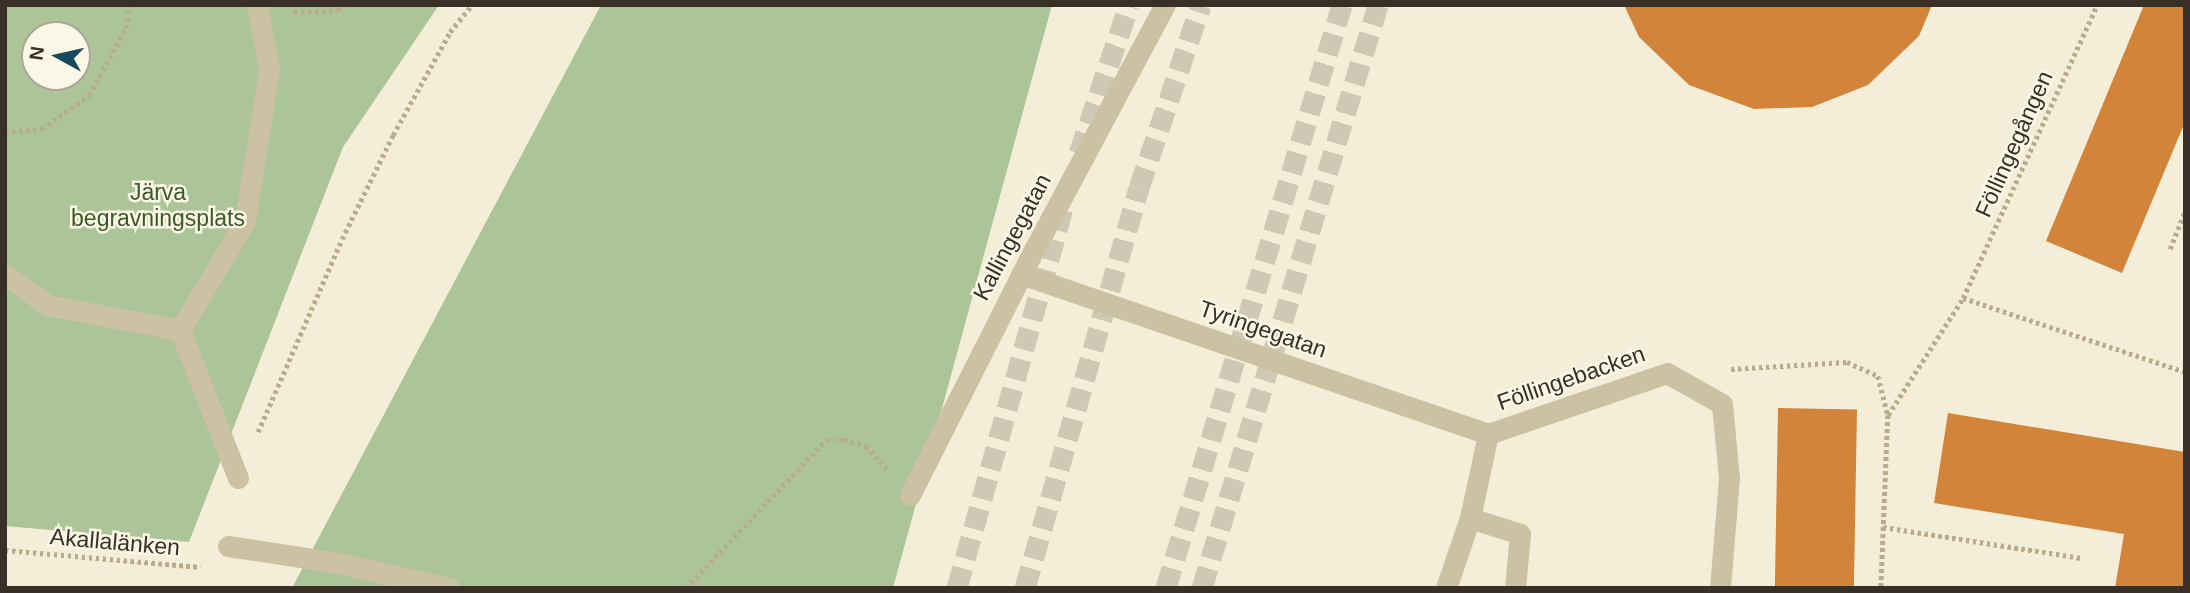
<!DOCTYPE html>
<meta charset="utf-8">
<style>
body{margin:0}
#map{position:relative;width:2190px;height:593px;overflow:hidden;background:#f4eed9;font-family:Helvetica,sans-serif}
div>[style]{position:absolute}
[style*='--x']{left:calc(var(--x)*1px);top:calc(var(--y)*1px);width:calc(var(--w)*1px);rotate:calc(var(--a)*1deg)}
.green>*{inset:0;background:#abc498}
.building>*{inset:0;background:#d1843a;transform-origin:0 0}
.secondary-tunnel>*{height:21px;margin-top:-10.5px;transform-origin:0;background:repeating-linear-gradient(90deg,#cec8b5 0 21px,transparent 0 31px)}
.highway-tunnel>*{height:21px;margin-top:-10.5px;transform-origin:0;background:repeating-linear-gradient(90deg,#cec8b5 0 21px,transparent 0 31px)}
.path>*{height:4.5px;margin-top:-2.25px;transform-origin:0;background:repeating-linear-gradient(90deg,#b9ab8e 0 3.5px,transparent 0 7px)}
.lane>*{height:21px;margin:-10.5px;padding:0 10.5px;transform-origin:10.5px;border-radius:10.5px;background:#cdc1a4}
.street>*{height:21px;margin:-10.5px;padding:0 10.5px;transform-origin:10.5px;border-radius:10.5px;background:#cdc1a4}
span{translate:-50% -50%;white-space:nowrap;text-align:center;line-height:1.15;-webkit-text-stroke:5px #fbf7e6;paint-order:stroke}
.street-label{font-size:23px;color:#383026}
.park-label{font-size:23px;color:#3b5828}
.frame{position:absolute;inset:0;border:7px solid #383026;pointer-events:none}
.north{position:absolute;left:21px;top:21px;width:70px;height:70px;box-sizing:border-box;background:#fbf7e6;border:2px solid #ada799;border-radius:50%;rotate:278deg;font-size:19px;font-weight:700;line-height:28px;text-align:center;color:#383026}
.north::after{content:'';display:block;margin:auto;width:24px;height:32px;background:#18485d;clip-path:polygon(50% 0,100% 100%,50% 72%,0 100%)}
</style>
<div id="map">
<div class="green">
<div style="clip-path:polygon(evenodd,5px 5px,439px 5px,343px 147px,189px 542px,5px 526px,5px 5px,35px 35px,77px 35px,77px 77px,35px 77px,35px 35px)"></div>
<div style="clip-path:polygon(601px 5px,1052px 5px,893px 588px,292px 588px)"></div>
</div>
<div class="building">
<div style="clip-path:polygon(1624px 5px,1932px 5px,1919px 36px,1868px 85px,1812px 107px,1754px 109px,1689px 85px,1639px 37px)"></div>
<div style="clip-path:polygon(2144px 5px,2185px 5px,2185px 122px,2122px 273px,2046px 241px)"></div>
<div style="left:1778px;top:408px;width:79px;height:180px;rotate:1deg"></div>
<div style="clip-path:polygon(1948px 413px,2185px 452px,2185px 588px,2115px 588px,2124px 534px,1934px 503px)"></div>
</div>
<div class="secondary-tunnel">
<div style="--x:1166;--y:588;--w:609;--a:-73.2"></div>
<div style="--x:1202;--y:588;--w:609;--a:-73.2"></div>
</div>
<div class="highway-tunnel">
<div style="--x:1079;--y:153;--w:156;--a:-71.3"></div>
<div style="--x:957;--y:588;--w:399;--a:-74.4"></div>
<div style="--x:1025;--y:588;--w:416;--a:-74.1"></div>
<div style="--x:1139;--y:188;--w:193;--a:-71.3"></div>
</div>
<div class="path">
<div style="--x:294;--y:12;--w:44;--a:-2.6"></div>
<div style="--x:338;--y:10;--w:9;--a:-36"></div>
<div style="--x:5;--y:132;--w:37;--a:-5"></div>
<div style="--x:42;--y:129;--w:58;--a:-35.9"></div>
<div style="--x:89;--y:95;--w:77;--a:-61.1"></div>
<div style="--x:126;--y:28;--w:23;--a:-83"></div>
<div style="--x:2170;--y:249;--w:41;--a:-68.5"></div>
<div style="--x:1963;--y:298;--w:234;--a:18.4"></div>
<div style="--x:1731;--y:369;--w:116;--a:-3.5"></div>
<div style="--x:1847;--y:362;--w:34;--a:24"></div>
<div style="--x:1878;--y:376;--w:40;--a:75.6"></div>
<div style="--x:1888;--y:415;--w:173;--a:92.3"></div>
<div style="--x:1888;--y:415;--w:139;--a:-57.3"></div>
<div style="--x:1963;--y:298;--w:322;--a:-65.4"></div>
<div style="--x:258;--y:432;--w:210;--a:-66.5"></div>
<div style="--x:342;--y:239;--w:116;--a:-63.9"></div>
<div style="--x:393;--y:135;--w:118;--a:-61"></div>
<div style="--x:450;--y:32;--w:35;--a:-51"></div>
<div style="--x:1883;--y:527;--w:201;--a:8.9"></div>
<div style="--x:5;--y:550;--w:196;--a:5"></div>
<div style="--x:686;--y:588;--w:204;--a:-46.6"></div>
<div style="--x:826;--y:440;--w:18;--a:0"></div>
<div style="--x:844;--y:440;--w:23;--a:15"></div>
<div style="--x:866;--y:446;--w:31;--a:48"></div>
</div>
<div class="lane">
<div style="--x:1470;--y:518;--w:52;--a:17.7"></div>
<div style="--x:1520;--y:534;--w:54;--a:95.3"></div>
<div style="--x:228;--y:546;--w:112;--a:8.7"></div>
<div style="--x:339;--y:563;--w:113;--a:12.8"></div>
</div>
<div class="street">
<div style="--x:5;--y:274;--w:52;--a:36.4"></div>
<div style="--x:47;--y:305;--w:135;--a:10.6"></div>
<div style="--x:180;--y:330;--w:159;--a:68.6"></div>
<div style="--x:1021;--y:274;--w:494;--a:18.9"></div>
<div style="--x:180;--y:330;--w:127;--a:-59.2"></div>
<div style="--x:245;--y:221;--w:154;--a:-81"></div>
<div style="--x:269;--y:69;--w:65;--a:-100.6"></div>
<div style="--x:910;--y:495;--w:277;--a:-63.2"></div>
<div style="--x:1035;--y:248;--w:276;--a:-61.9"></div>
<div style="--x:1446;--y:588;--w:74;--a:-71.1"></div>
<div style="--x:1470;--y:518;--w:86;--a:-77.9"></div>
<div style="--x:1488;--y:434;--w:189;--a:-18.8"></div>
<div style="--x:1667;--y:373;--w:63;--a:29.4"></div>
<div style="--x:1722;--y:404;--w:74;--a:84.6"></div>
<div style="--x:1729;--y:478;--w:110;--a:94.7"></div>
</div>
<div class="street-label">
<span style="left:2014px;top:144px;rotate:-66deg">Föllingegången</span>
<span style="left:1012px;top:237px;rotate:-62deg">Kallingegatan</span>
<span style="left:1263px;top:329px;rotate:19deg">Tyringegatan</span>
<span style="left:1571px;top:378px;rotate:-19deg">Föllingebacken</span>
<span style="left:115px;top:542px;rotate:5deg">Akallalänken</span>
</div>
<div class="park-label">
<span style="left:158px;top:205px">Järva<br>begravningsplats</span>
</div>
<div class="frame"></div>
<div class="north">N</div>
</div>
